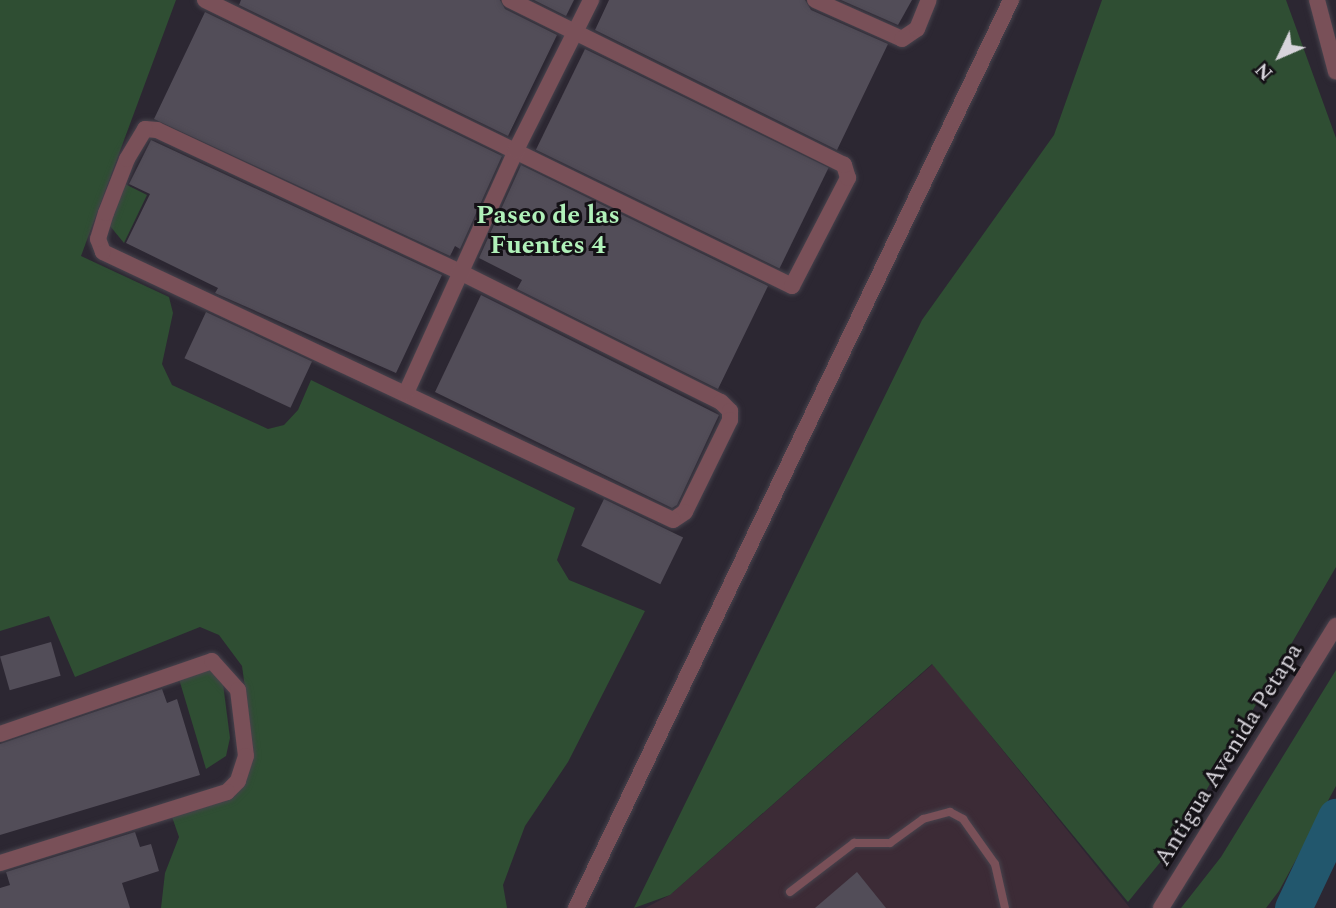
<!DOCTYPE html>
<style>
body{margin:0}
#map{position:relative;width:1336px;height:908px;overflow:hidden;background:#2c2732;font-family:Spectral,serif}
div>[style]{position:absolute}
[style*='--x']{left:calc(var(--x)*1px);top:calc(var(--y)*1px);width:calc(var(--w)*1px);rotate:calc(var(--a)*1deg)}
.industrial>*{inset:0;background:#3c2b36}
.green>*{inset:0;background:#2f4e33}
.river>*{height:37px;margin:-18.5px;padding:0 18.5px;transform-origin:18.5px;border-radius:18.5px;background:#22576d}
.building>*{inset:0;background:#524d58;transform-origin:0 0}
.roads{filter:drop-shadow(0 0 2px #47434d) drop-shadow(0 0 2px #47434d)}
.service>*{height:8px;margin:-4px;padding:0 4px;transform-origin:4px;border-radius:4px;background:#795058}
.minor>*{height:16px;margin:-8px;padding:0 8px;transform-origin:8px;border-radius:8px;background:#795058}
span{translate:-50% -50%;white-space:nowrap;text-align:center;line-height:1.15;-webkit-text-stroke:6px #141116;paint-order:stroke}
.street-label{font-size:24px;color:#d7d4db}
.neighbourhood-label{font-size:26px;color:#b0f1b9;font-weight:700}
.north{position:absolute;left:1245px;top:21px;width:70px;height:70px;-webkit-text-stroke:5px #141116;paint-order:stroke;rotate:226deg;font-size:19px;font-weight:700;line-height:28px;text-align:center;color:#d7d4db}
.north::after{content:'';display:block;margin:auto;width:24px;height:32px;background:#d7d4db;clip-path:polygon(50% 0,100% 100%,50% 72%,0 100%)}
</style>
<div id="map">
<div class="industrial">
<div style="clip-path:polygon(933px 664px,1130px 908px,645px 908px,670px 895px)"></div>
</div>
<div class="green">
<div style="clip-path:polygon(0 0,176px 0,81px 256px,169px 297px,173px 313px,162px 364px,172px 385px,268px 429px,284px 425px,298px 410px,311px 380px,575px 508px,557px 560px,569px 580px,645px 611px,568px 762px,525px 826px,503px 885px,507px 908px,161px 908px,165px 873px,179px 837px,171px 814px,238px 785px,254px 753px,242px 666px,219px 635px,200px 627px,75px 677px,49px 616px,0 631px)"></div>
<div style="clip-path:polygon(1102px 0,1286px 0,1336px 138px,1336px 567px,1175px 844px,1128px 902px,932px 664px,670px 895px,634px 908px,922px 320px,1054px 135px)"></div>
<div style="clip-path:polygon(123px 183px,147px 195px,124px 243px,110px 226px)"></div>
<div style="clip-path:polygon(203px 662px,222px 676px,230px 738px,226px 756px,206px 769px,176px 669px)"></div>
<div style="clip-path:polygon(1336px 670px,1336px 786px,1279px 891px,1266px 908px,1181px 908px,1221px 857px)"></div>
</div>
<div class="river">
<div style="--x:1293;--y:908;--w:101;--a:-64.7"></div>
</div>
<div class="building">
<div style="clip-path:polygon(241px 0,500px 0,505px 9px,557px 35px,508px 136px,239px 5px)"></div>
<div style="clip-path:polygon(534px 0,574px 0,566px 16px)"></div>
<div style="clip-path:polygon(609px 0,805px 0,811px 10px,888px 44px,837px 150px,595px 30px)"></div>
<div style="clip-path:polygon(841px 0,912px 0,898px 25px)"></div>
<div style="clip-path:polygon(205px 12px,502px 156px,460px 249px,455px 246px,450px 256px,154px 119px)"></div>
<div style="left:585px;top:49px;width:271px;height:112px;rotate:26deg"></div>
<div style="clip-path:polygon(151px 140px,442px 275px,396px 373px,215px 293px,218px 288px,126px 243px,150px 194px,129px 184px)"></div>
<div style="clip-path:polygon(521px 165px,768px 286px,718px 389px,517px 289px,522px 280px,479px 258px)"></div>
<div style="clip-path:polygon(481px 295px,719px 415px,677px 505px,672px 508px,435px 392px)"></div>
<div style="left:206px;top:312px;width:117px;height:51px;rotate:25deg"></div>
<div style="left:604px;top:499px;width:88px;height:52px;rotate:26deg"></div>
<div style="left:51px;top:642px;width:35px;height:53px;rotate:74deg"></div>
<div style="clip-path:polygon(162px 689px,167px 703px,177px 699px,200px 775px,0 835px,0 744px)"></div>
<div style="clip-path:polygon(135px 832px,140px 847px,151px 844px,159px 871px,122px 883px,130px 908px,0 908px,0 888px,10px 885px,6px 872px)"></div>
<div style="clip-path:polygon(857px 872px,886px 908px,815px 908px)"></div>
</div>
<div class="roads">
<div class="service">
<div style="--x:790;--y:892;--w:81;--a:-37.4"></div>
<div style="--x:854;--y:843;--w:36;--a:0"></div>
<div style="--x:890;--y:843;--w:41;--a:-36"></div>
<div style="--x:923;--y:819;--w:28;--a:-15"></div>
<div style="--x:950;--y:812;--w:15;--a:28"></div>
<div style="--x:963;--y:819;--w:55;--a:54.6"></div>
<div style="--x:995;--y:864;--w:45;--a:77.2"></div>
</div>
<div class="minor">
<div style="--x:205;--y:0;--w:653;--a:25.98"></div>
<div style="--x:792;--y:286;--w:122;--a:-62.6"></div>
<div style="--x:848;--y:178;--w:14;--a:-107"></div>
<div style="--x:844;--y:165;--w:373;--a:-153.7"></div>
<div style="--x:815;--y:0;--w:95;--a:24.1"></div>
<div style="--x:902;--y:39;--w:18;--a:-34"></div>
<div style="--x:917;--y:29;--w:31;--a:-68"></div>
<div style="--x:1317;--y:0;--w:74;--a:75.2"></div>
<div style="--x:145;--y:129;--w:12;--a:5"></div>
<div style="--x:157;--y:130;--w:337;--a:25.1"></div>
<div style="--x:462;--y:273;--w:289;--a:26.5"></div>
<div style="--x:721;--y:402;--w:13;--a:45"></div>
<div style="--x:730;--y:411;--w:9;--a:90"></div>
<div style="--x:730;--y:420;--w:102;--a:116.1"></div>
<div style="--x:685;--y:512;--w:14;--a:146"></div>
<div style="--x:673;--y:520;--w:630;--a:-154.82"></div>
<div style="--x:103;--y:252;--w:14;--a:-111"></div>
<div style="--x:98;--y:239;--w:27;--a:-73"></div>
<div style="--x:106;--y:213;--w:58;--a:-68.7"></div>
<div style="--x:127;--y:159;--w:35;--a:-59"></div>
<div style="--x:406;--y:393;--w:267;--a:-65.6"></div>
<div style="--x:516;--y:150;--w:168;--a:-63.4"></div>
<div style="--x:0;--y:734;--w:224;--a:-19"></div>
<div style="--x:212;--y:661;--w:39;--a:48"></div>
<div style="--x:238;--y:690;--w:66;--a:83.1"></div>
<div style="--x:246;--y:756;--w:26;--a:108"></div>
<div style="--x:238;--y:781;--w:16;--a:135"></div>
<div style="--x:227;--y:792;--w:238;--a:162.6"></div>
<div style="--x:576;--y:908;--w:1007;--a:-64.4"></div>
<div style="--x:1161;--y:908;--w:332;--a:-58.2"></div>
</div>
</div>
<div class="street-label">
<span style="left:1229px;top:755px;rotate:-58deg">Antigua Avenida Petapa</span>
</div>
<div class="neighbourhood-label">
<span style="left:548px;top:231px">Paseo de las<br>Fuentes 4</span>
</div>
<div class="north">N</div>
</div>
